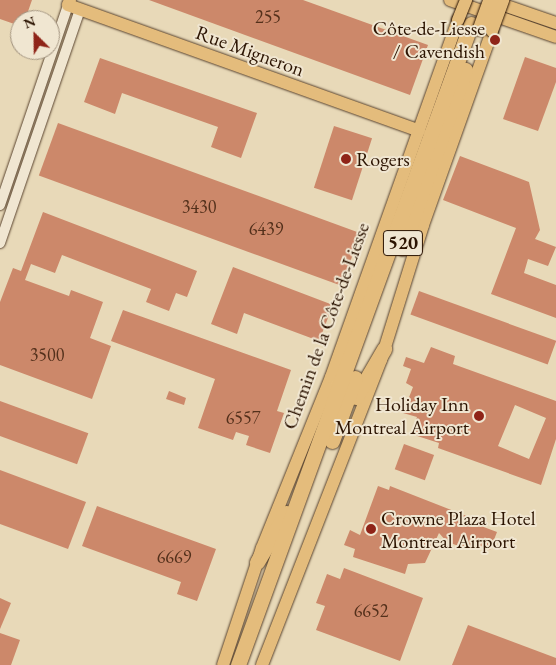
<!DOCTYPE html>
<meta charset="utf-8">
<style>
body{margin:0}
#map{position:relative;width:556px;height:665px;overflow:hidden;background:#e8d9b8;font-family:"EB Garamond",serif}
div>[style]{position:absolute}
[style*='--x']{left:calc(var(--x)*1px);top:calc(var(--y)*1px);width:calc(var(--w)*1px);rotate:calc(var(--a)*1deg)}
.building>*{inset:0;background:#cc886a;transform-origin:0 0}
.roads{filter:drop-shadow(0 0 1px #5a442f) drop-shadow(0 0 1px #5a442f)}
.minor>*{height:10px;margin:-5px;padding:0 5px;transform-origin:5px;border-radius:5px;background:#f0e6d1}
.major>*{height:12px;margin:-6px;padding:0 6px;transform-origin:6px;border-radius:6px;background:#e4bc7c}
.highway>*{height:15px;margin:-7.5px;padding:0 7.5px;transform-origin:7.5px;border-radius:7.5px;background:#e4bc7c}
.bridges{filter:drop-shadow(0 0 1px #2b1301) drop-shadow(0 0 1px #2b1301)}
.major-bridge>*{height:12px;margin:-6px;padding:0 6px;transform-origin:6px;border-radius:6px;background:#e4bc7c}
.highway-bridge>*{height:15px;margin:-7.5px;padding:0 7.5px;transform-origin:7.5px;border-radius:7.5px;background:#e4bc7c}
.dots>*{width:14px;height:14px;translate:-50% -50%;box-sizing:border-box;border:2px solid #f0e6d1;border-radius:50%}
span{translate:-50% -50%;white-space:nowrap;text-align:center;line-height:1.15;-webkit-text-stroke:4px #f0e6d1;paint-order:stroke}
.number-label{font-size:18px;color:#53301b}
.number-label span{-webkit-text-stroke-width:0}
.shield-label span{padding:1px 4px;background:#f0e6d1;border:1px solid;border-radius:4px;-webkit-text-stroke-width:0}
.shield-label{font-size:19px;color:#2b1301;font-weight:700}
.poi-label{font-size:20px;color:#2b1301}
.right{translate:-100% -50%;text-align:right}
.left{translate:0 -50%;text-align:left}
.street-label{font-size:20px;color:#2b1301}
.north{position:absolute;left:10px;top:10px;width:50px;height:50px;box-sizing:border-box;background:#f0e6d1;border:1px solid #a1927e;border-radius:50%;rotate:337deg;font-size:14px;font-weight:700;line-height:20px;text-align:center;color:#2b1301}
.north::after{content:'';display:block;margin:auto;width:18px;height:22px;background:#8f2418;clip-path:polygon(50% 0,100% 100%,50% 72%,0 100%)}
</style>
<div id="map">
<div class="building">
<div style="clip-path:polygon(0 0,32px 0,25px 20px,20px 20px,20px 26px,0 19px)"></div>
<div style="clip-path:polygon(149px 0,303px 0,428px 45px,410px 95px)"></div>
<div style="clip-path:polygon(525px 57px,556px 68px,556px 82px,538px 131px,503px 119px)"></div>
<div style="clip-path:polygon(100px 58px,257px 113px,241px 158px,211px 147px,218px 127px,122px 93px,115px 114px,84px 102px)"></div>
<div style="left:58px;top:123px;width:322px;height:56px;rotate:20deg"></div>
<div style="left:334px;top:126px;width:40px;height:65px;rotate:18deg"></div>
<div style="clip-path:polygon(460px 156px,529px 182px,540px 230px,535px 239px,556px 247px,548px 266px,528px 259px,524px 273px,556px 285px,556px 318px,491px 294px,516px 228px,443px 200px)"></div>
<div style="clip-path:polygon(43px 212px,197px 271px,187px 297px,176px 293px,169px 311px,146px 302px,151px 289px,62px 255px,55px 273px,31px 264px,25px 280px,69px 296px,71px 290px,103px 302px,90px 338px,111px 346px,92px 399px,0 365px,0 302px,13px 268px,21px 271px)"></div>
<div style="clip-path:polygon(233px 267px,333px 305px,319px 341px,244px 313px,237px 334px,211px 324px)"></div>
<div style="left:419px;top:291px;width:146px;height:25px;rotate:20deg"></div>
<div style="clip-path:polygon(123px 310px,291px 370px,277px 411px,284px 413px,270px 453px,246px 445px,249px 436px,236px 432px,233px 440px,198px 428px,215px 379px,111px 341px)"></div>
<div style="clip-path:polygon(evenodd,431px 347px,455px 356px,453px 364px,556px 401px,556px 439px,541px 485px,438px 448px,439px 443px,411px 434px,417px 417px,403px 413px,413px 387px,406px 383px,411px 369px,403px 366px,406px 357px,424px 363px,431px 347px,515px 405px,546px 418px,529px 459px,498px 446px,515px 405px)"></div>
<div style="clip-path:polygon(169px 391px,186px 398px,184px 405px,166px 399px)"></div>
<div style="left:0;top:401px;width:94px;height:33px;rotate:20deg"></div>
<div style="left:404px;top:444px;width:32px;height:27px;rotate:20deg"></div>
<div style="clip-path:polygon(0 470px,86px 502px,68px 549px,0 524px)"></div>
<div style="clip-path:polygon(378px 486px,389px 490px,390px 486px,482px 522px,481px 526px,497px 532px,490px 550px,474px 543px,471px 550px,447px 542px,439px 533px,425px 563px,408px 564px,405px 574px,353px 557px,355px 549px,344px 545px,350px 530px,360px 535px)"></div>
<div style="clip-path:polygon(97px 506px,216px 549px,197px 601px,177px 594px,181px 582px,82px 546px)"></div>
<div style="clip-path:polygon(344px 568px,423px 598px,400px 661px,316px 630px,325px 606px,316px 603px,327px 574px,340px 579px)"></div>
<div style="clip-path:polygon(0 598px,11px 603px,0 629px)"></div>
<div style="clip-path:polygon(468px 625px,556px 658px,556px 665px,452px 665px)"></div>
<div style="clip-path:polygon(0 633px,20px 640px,11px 665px,0 665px)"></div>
</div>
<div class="roads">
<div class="minor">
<div style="--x:0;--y:205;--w:211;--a:-71.2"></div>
<div style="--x:0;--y:243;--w:246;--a:-71.1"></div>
</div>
<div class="major">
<div style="--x:70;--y:0;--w:5;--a:112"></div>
<div style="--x:68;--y:5;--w:373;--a:19.7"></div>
<div style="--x:450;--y:0;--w:112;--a:19.2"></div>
<div style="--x:492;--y:1;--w:68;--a:19"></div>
<div style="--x:223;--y:665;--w:123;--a:-71.6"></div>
<div style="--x:262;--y:548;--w:184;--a:-68"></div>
<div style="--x:331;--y:377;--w:379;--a:-70.4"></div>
<div style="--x:262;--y:665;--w:327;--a:-68.7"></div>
<div style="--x:381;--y:360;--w:141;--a:-72.7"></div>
<div style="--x:423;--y:225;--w:206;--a:-70.4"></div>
</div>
<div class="highway">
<div style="--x:402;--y:248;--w:189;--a:-70.5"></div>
<div style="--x:356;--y:397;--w:56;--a:-59.7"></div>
<div style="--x:332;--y:441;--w:67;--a:-69.9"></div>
<div style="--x:257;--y:562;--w:57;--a:-59.4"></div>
<div style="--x:238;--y:665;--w:682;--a:-70.02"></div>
</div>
</div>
<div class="bridges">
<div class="major-bridge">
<div style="--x:458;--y:20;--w:22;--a:-68"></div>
<div style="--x:492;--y:31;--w:33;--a:-70"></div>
</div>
<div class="highway-bridge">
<div style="--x:480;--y:28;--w:30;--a:-70"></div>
</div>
</div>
<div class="dots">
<div style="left:495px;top:40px;background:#8f2418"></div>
<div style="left:346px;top:159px;background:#8f2418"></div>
<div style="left:479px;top:416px;background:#8f2418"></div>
<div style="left:371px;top:529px;background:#8f2418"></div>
</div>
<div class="number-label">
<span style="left:268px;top:17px">255</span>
<span style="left:199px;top:207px">3430</span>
<span style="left:266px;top:229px">6439</span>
<span style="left:47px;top:355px">3500</span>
<span style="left:243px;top:418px">6557</span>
<span style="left:174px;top:557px">6669</span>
<span style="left:371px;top:611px">6652</span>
</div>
<div class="shield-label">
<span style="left:403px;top:243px">520</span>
</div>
<div class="poi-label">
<span class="right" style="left:485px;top:40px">Côte-de-Liesse<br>/ Cavendish</span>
<span class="left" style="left:356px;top:159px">Rogers</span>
<span class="right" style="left:469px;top:416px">Holiday Inn<br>Montreal Airport</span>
<span class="left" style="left:381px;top:530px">Crowne Plaza Hotel<br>Montreal Airport</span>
</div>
<div class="street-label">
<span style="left:250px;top:51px;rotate:20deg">Rue Migneron</span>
<span style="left:326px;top:326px;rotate:-70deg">Chemin de la Côte-de-Liesse</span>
</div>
<div class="north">N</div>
</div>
